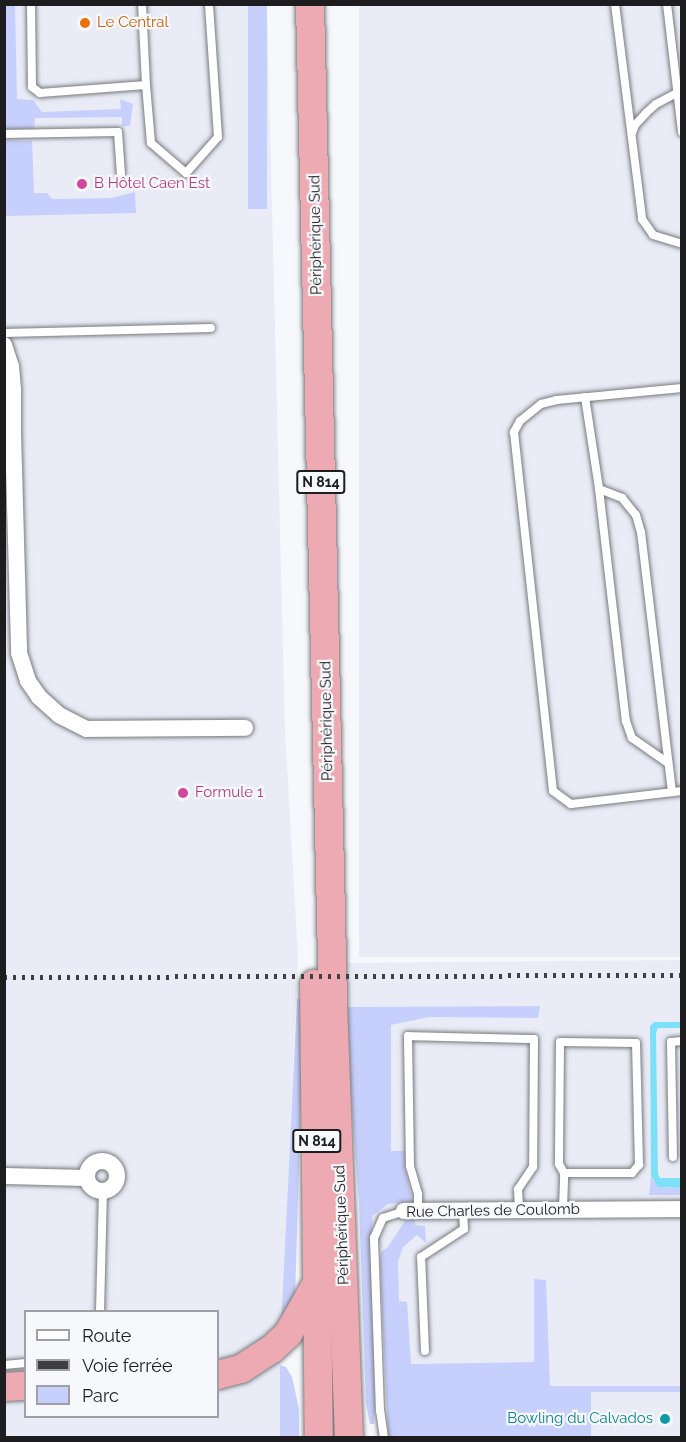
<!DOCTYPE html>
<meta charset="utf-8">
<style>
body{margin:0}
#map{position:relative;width:686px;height:1442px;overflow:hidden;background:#f7f8fc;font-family:Raleway,sans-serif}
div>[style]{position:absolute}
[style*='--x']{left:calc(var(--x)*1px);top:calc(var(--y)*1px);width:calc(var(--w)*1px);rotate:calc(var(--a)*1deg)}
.built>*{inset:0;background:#e9ecf7;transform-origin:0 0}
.green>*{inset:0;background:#c7cffc;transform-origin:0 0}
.water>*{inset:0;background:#7ce0f9}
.roads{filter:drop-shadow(0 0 2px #797a7d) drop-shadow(0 0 2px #797a7d)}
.service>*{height:8px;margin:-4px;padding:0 4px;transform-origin:4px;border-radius:4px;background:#fff}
.minor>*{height:16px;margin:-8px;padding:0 8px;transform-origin:8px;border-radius:8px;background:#fff}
.minor>.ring{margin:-8px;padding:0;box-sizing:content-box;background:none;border:16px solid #fff;border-radius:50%}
.trunk>*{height:28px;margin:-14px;padding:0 14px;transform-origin:14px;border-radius:14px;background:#eeaab2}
.rail>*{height:4.5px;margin-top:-2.25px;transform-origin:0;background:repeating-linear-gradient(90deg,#3f3f42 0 3px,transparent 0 9px)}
.dots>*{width:16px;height:16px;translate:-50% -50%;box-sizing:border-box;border:3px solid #f7f8fc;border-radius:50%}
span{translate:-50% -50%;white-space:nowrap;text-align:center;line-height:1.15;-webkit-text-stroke:4.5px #f7f8fc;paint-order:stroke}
.shield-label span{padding:2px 4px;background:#f7f8fc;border:2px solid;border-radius:4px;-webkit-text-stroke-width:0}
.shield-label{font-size:14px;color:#1d1d1f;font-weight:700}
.food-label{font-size:15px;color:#c56008}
.left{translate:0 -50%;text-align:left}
.hotel-label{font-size:15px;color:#b23c85}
.street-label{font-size:15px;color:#1d1d1f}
.culture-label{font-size:15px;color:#0d838f}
.right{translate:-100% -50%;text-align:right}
.frame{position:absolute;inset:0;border:6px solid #1d1d1f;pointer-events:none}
.legend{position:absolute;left:24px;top:1310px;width:195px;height:108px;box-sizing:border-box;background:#f7f8fc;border:2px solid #a0a0a4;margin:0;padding:8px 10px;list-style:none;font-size:18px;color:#1d1d1f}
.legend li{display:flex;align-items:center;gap:12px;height:30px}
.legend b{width:30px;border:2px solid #a0a0a4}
</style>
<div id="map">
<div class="built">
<div style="clip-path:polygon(evenodd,5px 5px,267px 5px,285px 731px,298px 955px,280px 1365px,280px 1437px,5px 1438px,5px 5px,26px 1312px,218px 1312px,218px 1416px,26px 1416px,26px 1312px)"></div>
<div style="left:359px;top:5px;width:322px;height:952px"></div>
<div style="clip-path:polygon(681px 960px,681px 1437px,399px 1437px,387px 1264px,369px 1216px,350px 1006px,337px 963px)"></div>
</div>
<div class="green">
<div style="clip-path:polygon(5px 4px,15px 5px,17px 99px,33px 100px,42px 112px,121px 109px,120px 99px,133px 104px,130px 126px,122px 126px,122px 117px,35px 118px,34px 129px,5px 129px)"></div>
<div style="left:248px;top:5px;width:19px;height:204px"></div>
<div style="clip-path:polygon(5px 140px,32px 141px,34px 193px,47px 193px,52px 199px,111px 198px,135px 192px,136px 213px,5px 216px)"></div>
<div style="clip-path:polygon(297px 999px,304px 999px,295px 1299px,281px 1328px)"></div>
<div style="clip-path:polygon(540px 1006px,538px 1018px,429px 1017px,391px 1025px,391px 1151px,405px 1151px,405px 1169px,412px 1201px,388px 1204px,372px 1216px,375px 1407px,374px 1424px,370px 1424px,366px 1404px,359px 1203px,344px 1007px)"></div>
<div style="clip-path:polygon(651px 1176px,654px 1182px,665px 1188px,681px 1188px,681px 1195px,649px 1195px)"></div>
<div style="clip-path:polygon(407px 1218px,415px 1218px,415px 1225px,425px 1226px,426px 1243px,417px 1235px,403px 1247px,398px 1262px,399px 1301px,407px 1302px,411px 1364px,534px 1362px,534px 1279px,546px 1280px,550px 1386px,681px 1386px,681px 1392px,591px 1392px,591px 1437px,388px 1437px,380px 1260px,381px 1252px,387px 1248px)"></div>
<div style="clip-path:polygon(280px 1365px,286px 1367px,292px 1377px,299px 1409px,299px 1437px,280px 1437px)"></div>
</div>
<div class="water">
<div style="clip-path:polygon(654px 1022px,681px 1022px,681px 1028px,658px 1028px,656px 1033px,658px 1174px,660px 1178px,681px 1178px,681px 1188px,658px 1187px,651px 1176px,650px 1026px)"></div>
</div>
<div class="roads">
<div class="service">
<div style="--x:31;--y:4;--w:83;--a:89.3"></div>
<div style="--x:32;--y:87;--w:10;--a:37"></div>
<div style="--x:40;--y:93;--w:106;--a:-4.3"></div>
<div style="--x:146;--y:85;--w:81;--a:-92.8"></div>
<div style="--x:615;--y:4;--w:217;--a:82.8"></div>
<div style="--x:642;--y:219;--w:19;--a:55"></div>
<div style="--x:653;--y:235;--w:30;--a:17"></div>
<div style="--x:667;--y:4;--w:129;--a:83.3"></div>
<div style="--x:146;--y:85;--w:58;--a:85.1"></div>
<div style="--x:151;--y:143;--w:46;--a:40.6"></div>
<div style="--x:186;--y:173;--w:48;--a:-48.4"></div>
<div style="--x:218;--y:137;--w:133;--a:-93.9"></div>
<div style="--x:632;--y:133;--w:9;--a:-69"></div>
<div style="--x:635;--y:125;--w:16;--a:-47"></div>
<div style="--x:646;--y:113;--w:13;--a:-42"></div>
<div style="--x:656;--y:104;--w:24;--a:-28"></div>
<div style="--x:4;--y:134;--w:114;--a:-1"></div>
<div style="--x:118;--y:132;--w:43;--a:86"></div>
<div style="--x:4;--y:333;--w:207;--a:-1.4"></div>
<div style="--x:682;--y:388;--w:126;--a:174.5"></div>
<div style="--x:557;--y:400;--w:16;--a:166"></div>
<div style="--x:541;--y:404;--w:27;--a:141"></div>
<div style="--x:520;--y:421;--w:13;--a:119"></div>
<div style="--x:514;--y:432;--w:361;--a:83.8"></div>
<div style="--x:553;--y:791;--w:22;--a:36"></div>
<div style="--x:571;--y:804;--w:112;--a:-6.7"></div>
<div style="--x:585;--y:397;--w:93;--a:81.3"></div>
<div style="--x:599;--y:489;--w:25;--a:21"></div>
<div style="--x:622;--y:498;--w:22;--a:51"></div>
<div style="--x:636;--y:515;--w:18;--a:74"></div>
<div style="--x:641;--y:532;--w:262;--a:83.2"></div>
<div style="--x:599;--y:489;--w:234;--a:83.4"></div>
<div style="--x:626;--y:721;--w:18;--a:71"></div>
<div style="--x:632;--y:738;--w:44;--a:34.8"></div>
<div style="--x:673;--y:1157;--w:115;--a:-91"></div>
<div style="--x:671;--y:1042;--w:11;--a:-5"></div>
<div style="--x:563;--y:1209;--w:36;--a:-88"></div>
<div style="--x:564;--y:1173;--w:68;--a:0"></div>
<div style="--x:632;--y:1173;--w:11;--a:-49"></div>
<div style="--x:639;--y:1165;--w:122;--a:-91.4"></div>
<div style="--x:636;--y:1043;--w:76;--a:-179.2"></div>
<div style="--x:560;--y:1042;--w:122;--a:90.5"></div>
<div style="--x:559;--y:1164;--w:10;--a:61"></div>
<div style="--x:418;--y:1210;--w:16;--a:-90"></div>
<div style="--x:418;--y:1194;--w:29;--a:-106"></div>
<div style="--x:410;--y:1166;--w:130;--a:-90.9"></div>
<div style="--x:408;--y:1036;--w:126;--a:1.4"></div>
<div style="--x:534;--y:1039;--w:128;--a:90.4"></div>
<div style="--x:533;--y:1167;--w:27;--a:124"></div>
<div style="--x:518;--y:1189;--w:21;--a:87"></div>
<div style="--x:100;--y:1312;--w:121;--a:-88.6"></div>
<div style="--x:425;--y:1351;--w:94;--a:-92.4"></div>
<div style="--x:421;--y:1257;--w:51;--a:-33.1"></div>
<div style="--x:464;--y:1229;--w:19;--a:-93"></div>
<div style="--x:4;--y:1365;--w:22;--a:-5"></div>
<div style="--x:384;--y:1438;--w:27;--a:-98"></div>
<div style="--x:380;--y:1411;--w:173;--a:-92"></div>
<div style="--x:374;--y:1238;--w:22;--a:-66"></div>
<div style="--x:383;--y:1218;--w:22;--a:-18"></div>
</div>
<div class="minor">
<div style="--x:4;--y:345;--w:22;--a:72"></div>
<div style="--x:11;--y:366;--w:25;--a:85"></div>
<div style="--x:13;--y:391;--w:42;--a:90"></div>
<div style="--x:13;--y:433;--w:11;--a:117"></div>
<div style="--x:13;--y:433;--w:220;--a:88.4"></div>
<div style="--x:19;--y:653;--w:29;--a:72"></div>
<div style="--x:28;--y:681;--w:19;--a:55"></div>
<div style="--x:39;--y:697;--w:27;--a:42"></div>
<div style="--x:59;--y:715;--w:31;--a:27"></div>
<div style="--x:87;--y:729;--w:158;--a:-0.4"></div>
<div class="ring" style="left:87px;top:1161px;width:14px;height:14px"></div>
<div style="--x:4;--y:1176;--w:83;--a:1.4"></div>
<div style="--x:404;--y:1211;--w:278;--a:-0.4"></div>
</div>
<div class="trunk">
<div style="--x:310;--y:4;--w:999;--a:88.68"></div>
<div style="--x:333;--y:1003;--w:435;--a:87.9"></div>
<div style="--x:314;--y:984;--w:454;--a:89.4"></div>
<div style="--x:218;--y:1375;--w:24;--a:-15"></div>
<div style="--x:241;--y:1369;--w:37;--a:-33"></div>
<div style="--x:272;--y:1349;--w:22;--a:-43"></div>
<div style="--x:288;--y:1334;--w:59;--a:-60.4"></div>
<div style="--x:4;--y:1387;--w:22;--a:-3"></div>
</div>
</div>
<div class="rail">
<div style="--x:4;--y:977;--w:678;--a:-0.17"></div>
</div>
<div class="dots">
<div style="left:85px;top:23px;background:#e8710a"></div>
<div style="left:82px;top:184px;background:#d1479c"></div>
<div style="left:183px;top:793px;background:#d1479c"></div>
<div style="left:665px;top:1419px;background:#0f9aa8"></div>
</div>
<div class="shield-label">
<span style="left:321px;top:482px">N 814</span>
<span style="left:317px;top:1141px">N 814</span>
</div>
<div class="food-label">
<span class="left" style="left:97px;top:23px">Le Central</span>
</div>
<div class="hotel-label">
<span class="left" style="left:94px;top:184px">B Hôtel Caen Est</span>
<span class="left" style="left:195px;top:793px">Formule 1</span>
</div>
<div class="street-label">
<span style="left:316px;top:235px;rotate:-91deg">Périphérique Sud</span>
<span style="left:327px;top:721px;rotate:-91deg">Périphérique Sud</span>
<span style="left:493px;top:1211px;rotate:-1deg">Rue Charles de Coulomb</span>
<span style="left:342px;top:1225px;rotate:-92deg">Périphérique Sud</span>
</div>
<div class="culture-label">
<span class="right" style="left:653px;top:1419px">Bowling du Calvados</span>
</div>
<div class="frame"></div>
<ul class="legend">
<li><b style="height:8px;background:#fff"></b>Route</li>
<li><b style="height:8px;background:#3f3f42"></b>Voie ferrée</li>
<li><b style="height:16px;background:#c7cffc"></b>Parc</li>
</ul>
</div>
